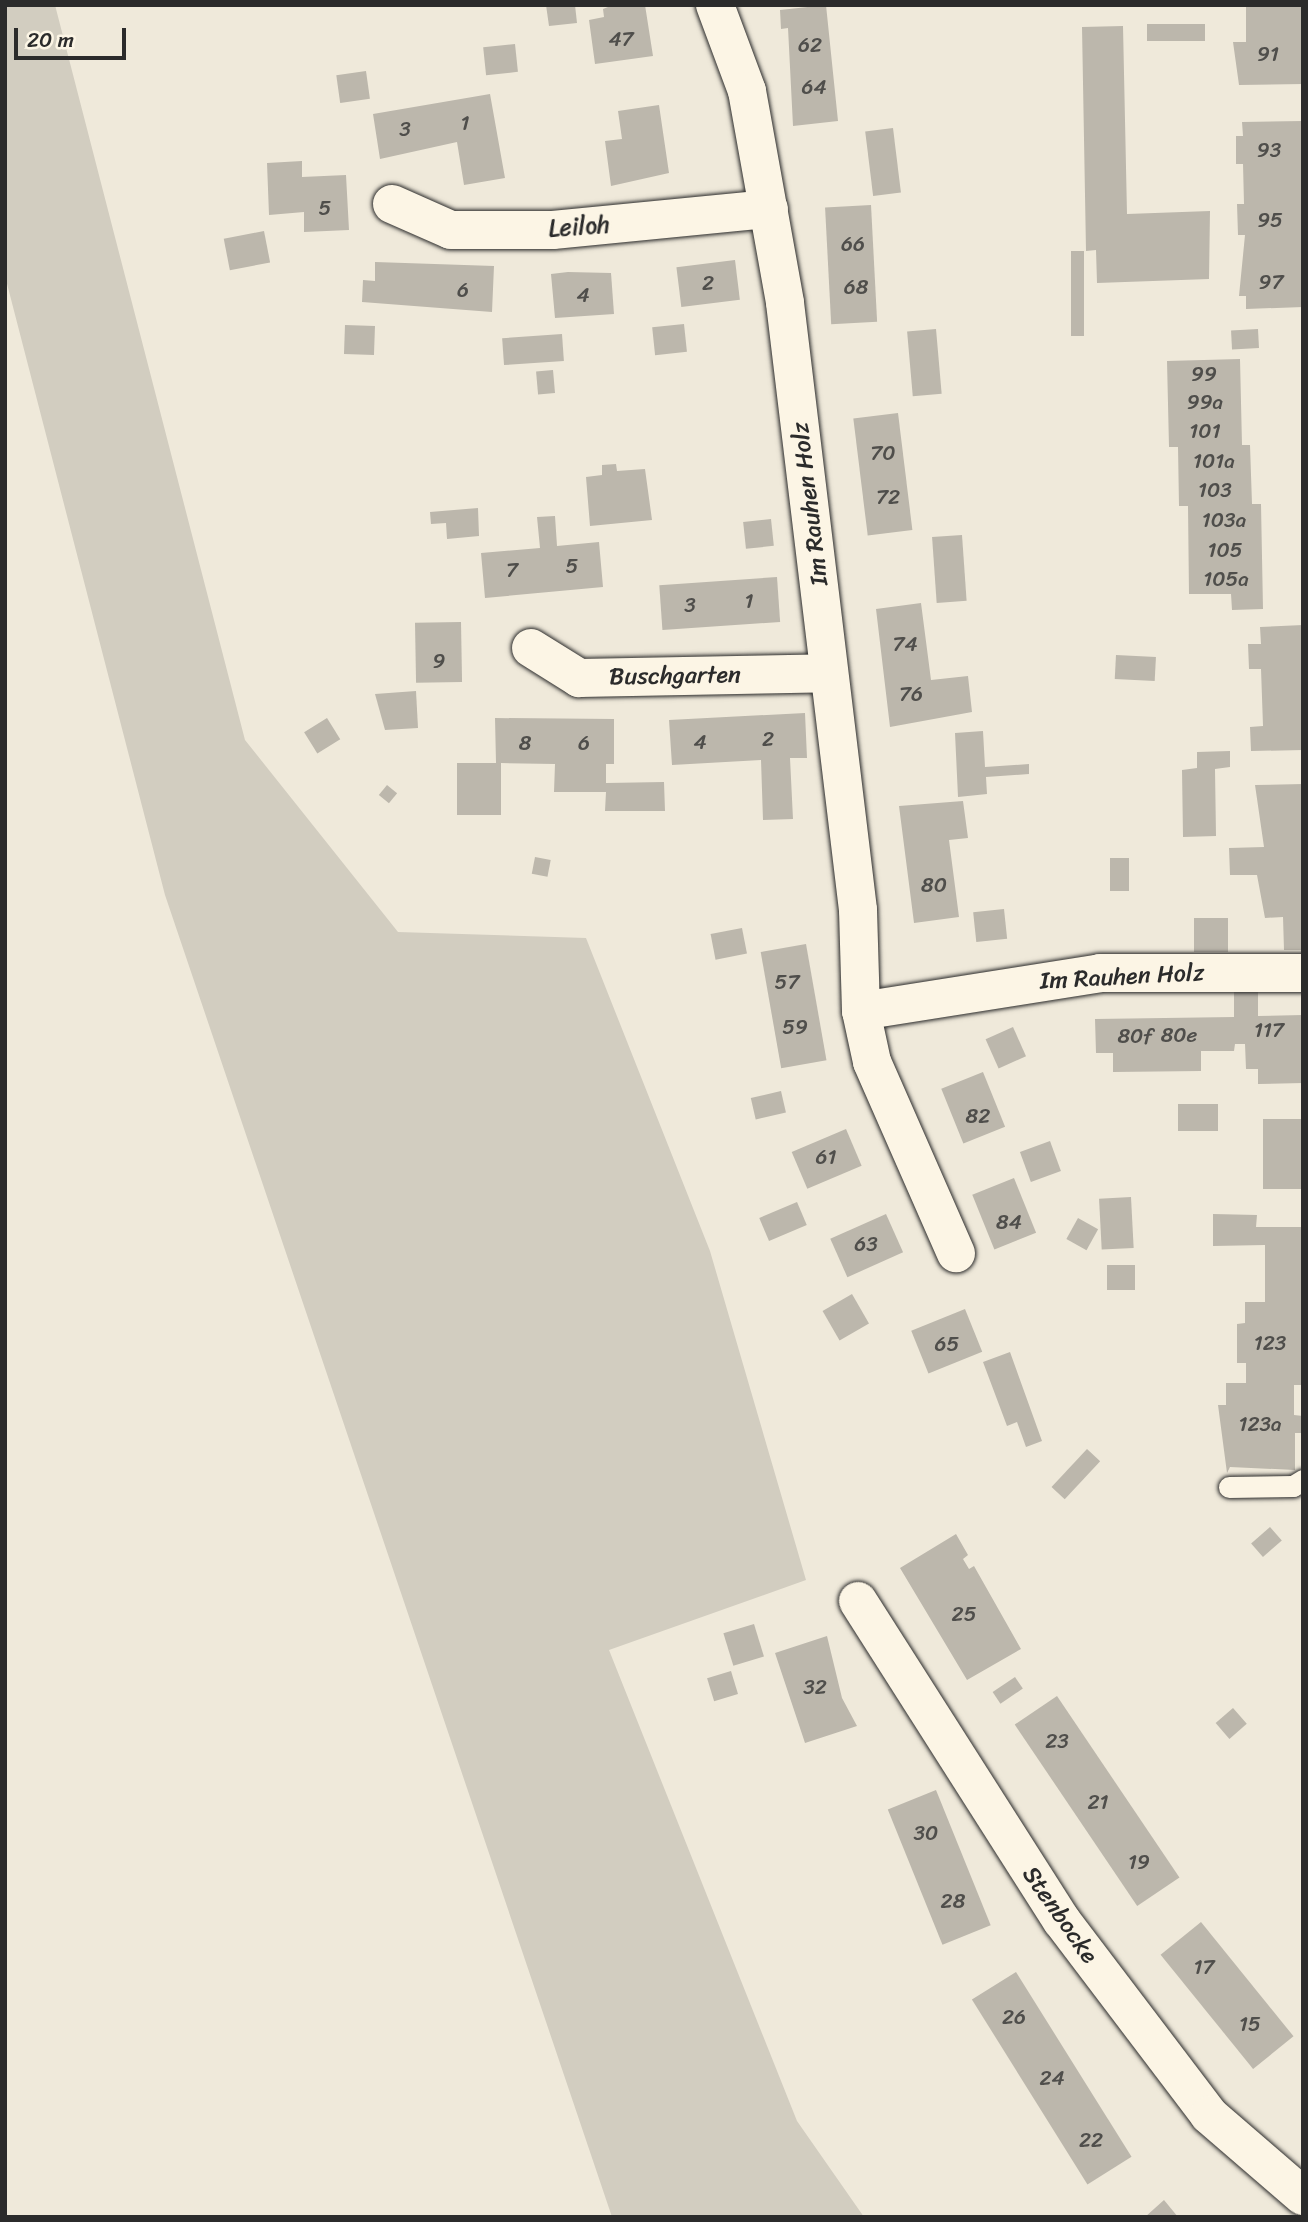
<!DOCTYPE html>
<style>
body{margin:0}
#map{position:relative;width:1308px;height:2222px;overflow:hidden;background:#efe9da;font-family:Sriracha,sans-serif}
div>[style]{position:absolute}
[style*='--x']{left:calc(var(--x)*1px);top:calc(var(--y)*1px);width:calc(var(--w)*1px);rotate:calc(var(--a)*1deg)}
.green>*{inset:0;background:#d2cdc0}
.building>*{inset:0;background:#bcb7ac;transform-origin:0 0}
.roads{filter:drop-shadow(0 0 2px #2b2b2b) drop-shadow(0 0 2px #2b2b2b)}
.lane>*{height:21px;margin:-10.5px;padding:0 10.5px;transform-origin:10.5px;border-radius:10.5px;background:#fcf5e5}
.street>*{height:38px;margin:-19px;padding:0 19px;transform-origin:19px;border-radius:19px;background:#fcf5e5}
span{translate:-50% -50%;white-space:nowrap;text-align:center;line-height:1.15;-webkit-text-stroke:5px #fcf5e5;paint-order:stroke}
.number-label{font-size:21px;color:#4f4e4b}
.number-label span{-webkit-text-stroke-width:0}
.street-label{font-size:24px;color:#2b2b2b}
.frame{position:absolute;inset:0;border:7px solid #2b2b2b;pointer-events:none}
.scale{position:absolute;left:14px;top:28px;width:112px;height:32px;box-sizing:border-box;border:4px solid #2b2b2b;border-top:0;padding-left:9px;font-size:21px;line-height:24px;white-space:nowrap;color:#2b2b2b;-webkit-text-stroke:5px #fcf5e5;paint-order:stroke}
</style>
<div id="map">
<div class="green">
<div style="clip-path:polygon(5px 5px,55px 5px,245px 740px,398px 932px,586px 938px,710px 1251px,806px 1580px,609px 1650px,797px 2121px,864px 2217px,612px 2217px,165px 895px,5px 276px)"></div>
</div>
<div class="building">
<div style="clip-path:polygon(546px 5px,575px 5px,577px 23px,549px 26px)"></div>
<div style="clip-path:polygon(613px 5px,645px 5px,653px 56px,595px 64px,589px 20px,604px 17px,603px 9px)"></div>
<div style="clip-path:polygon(826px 5px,838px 121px,793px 126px,788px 28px,781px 29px,780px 10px)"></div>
<div style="clip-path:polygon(1246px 5px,1303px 5px,1303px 84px,1239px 85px,1233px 42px,1246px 42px)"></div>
<div style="left:1205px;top:24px;width:17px;height:58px;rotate:90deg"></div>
<div style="clip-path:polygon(1123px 26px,1127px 214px,1210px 211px,1209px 279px,1097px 283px,1096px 250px,1086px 251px,1082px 27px)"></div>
<div style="left:515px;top:44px;width:28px;height:32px;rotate:84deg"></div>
<div style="left:366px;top:71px;width:28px;height:30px;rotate:82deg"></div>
<div style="clip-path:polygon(490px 94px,505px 178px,464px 185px,457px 142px,380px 159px,373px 114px)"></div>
<div style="clip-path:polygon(659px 105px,669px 173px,611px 186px,605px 141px,622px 139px,618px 111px)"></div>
<div style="clip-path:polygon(1303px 121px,1303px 307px,1246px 309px,1246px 296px,1239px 296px,1245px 235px,1238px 235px,1237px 204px,1244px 204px,1243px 164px,1236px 164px,1236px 136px,1243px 136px,1242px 122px)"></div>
<div style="left:893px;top:128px;width:65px;height:28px;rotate:83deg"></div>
<div style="clip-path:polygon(302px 161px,302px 177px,346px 175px,349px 230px,304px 232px,304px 212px,269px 215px,267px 163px)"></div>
<div style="left:871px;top:205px;width:117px;height:46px;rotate:87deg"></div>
<div style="left:264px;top:231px;width:32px;height:41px;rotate:79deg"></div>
<div style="left:1071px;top:251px;width:13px;height:85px"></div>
<div style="left:735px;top:260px;width:40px;height:59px;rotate:83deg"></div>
<div style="clip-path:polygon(375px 262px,494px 266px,492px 312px,362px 302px,363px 280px,375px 281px)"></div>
<div style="clip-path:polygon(568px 272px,611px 273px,614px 314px,555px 318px,551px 274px)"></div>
<div style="left:684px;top:324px;width:28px;height:32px;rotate:84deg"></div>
<div style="left:345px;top:325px;width:30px;height:29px;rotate:2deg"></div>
<div style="left:936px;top:329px;width:65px;height:29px;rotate:85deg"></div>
<div style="left:1258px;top:329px;width:19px;height:27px;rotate:87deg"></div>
<div style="left:562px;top:334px;width:27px;height:60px;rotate:86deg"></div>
<div style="clip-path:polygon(1240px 359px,1242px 445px,1250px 445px,1252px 504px,1261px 504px,1263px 609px,1232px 610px,1231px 594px,1189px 594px,1188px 506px,1179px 506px,1178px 447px,1169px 447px,1167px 361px)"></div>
<div style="left:553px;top:370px;width:23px;height:17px;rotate:85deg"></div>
<div style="left:898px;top:413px;width:118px;height:45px;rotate:83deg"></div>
<div style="clip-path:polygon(616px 464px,617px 471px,645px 469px,652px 520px,590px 526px,586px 477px,602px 475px,602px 465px)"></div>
<div style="clip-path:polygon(478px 508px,479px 536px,447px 539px,446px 523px,431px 524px,430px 512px)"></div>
<div style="clip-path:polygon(555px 516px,557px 546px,599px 542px,603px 587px,485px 598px,481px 553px,540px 548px,537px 517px)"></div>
<div style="left:771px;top:519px;width:27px;height:28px;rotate:84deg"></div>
<div style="left:962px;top:535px;width:66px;height:30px;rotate:86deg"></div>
<div style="left:777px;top:577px;width:45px;height:118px;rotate:86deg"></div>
<div style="clip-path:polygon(921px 603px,931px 680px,968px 676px,972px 712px,890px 727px,876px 609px)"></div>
<div style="left:461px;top:622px;width:60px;height:46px;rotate:89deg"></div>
<div style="clip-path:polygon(1303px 625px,1303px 750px,1251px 751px,1250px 727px,1263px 726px,1261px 669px,1249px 669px,1248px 644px,1261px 644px,1260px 627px)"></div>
<div style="left:1116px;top:655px;width:40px;height:24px;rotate:3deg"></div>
<div style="clip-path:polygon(416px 691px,418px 728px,385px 730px,375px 694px)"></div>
<div style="clip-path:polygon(805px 713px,807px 758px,790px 758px,793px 819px,763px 820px,761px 760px,672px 765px,669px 720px)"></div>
<div style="left:327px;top:718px;width:25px;height:27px;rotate:58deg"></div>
<div style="clip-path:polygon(495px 718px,614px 719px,614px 764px,606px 764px,606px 783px,664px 782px,665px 811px,605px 811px,606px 792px,554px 792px,555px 764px,501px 763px,501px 815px,457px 815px,457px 763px,496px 763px)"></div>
<div style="clip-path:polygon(983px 731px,985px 767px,1029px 764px,1029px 774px,986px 777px,987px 794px,958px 797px,955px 733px)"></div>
<div style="clip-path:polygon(1230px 751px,1230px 767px,1215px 769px,1216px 836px,1183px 837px,1182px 770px,1197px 768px,1197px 752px)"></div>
<div style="clip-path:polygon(1303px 784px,1303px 950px,1284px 950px,1283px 917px,1265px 918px,1257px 875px,1230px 875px,1229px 848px,1264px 847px,1255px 785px)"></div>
<div style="left:387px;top:785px;width:13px;height:13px;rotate:39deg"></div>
<div style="clip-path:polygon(963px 801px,968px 838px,949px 840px,959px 917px,914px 923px,899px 806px)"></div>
<div style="left:535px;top:857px;width:16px;height:17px;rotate:11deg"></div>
<div style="left:1110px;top:858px;width:19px;height:33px"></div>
<div style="left:1004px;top:909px;width:30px;height:31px;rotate:84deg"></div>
<div style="left:1194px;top:918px;width:34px;height:34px"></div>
<div style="left:742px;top:928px;width:26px;height:32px;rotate:79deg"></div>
<div style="left:806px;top:944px;width:118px;height:46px;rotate:80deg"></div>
<div style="clip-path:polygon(1258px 988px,1258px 1016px,1303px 1015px,1303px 1083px,1258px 1084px,1258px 1069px,1246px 1069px,1245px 1044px,1235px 1044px,1234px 1051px,1201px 1051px,1201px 1071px,1113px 1072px,1113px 1053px,1096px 1053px,1095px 1019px,1234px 1017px,1234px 989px)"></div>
<div style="left:1013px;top:1027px;width:32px;height:30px;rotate:66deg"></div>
<div style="left:983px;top:1072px;width:59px;height:45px;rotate:68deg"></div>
<div style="left:781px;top:1091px;width:22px;height:31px;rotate:77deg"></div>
<div style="left:1218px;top:1104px;width:27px;height:40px;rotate:90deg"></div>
<div style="left:1303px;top:1119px;width:70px;height:40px;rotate:90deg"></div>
<div style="left:846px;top:1129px;width:40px;height:59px;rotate:67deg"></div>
<div style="left:1050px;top:1141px;width:32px;height:32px;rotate:70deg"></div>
<div style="left:1014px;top:1178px;width:59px;height:45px;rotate:68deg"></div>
<div style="left:1131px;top:1197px;width:51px;height:32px;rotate:87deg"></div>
<div style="left:797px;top:1202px;width:25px;height:41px;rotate:67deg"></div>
<div style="left:886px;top:1214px;width:42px;height:61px;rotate:66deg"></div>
<div style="clip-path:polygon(1213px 1214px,1257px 1215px,1256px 1227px,1303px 1227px,1303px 1385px,1294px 1385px,1294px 1415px,1303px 1416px,1303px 1433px,1295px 1433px,1295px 1470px,1230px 1467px,1227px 1473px,1218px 1405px,1226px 1405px,1226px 1383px,1246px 1383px,1246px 1363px,1237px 1363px,1237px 1324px,1245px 1323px,1245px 1302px,1265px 1302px,1265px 1245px,1213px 1246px)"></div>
<div style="left:1078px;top:1218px;width:23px;height:24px;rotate:29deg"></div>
<div style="left:1107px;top:1265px;width:28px;height:25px"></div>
<div style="left:852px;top:1294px;width:34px;height:34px;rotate:60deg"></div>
<div style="left:965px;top:1309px;width:46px;height:58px;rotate:68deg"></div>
<div style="clip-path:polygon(1010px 1352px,1042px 1441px,1026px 1447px,1017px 1422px,1007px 1426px,983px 1362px)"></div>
<div style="left:1087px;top:1449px;width:18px;height:52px;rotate:43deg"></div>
<div style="left:1270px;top:1527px;width:18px;height:25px;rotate:49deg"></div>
<div style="clip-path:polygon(956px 1534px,968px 1555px,963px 1559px,969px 1569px,974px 1566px,1021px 1649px,967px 1680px,900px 1568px)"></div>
<div style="left:754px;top:1624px;width:34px;height:32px;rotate:73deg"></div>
<div style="clip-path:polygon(827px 1636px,842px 1698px,857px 1726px,805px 1743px,775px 1653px)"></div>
<div style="left:731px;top:1671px;width:24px;height:25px;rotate:73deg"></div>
<div style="left:1015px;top:1677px;width:14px;height:27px;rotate:56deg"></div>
<div style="left:1057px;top:1696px;width:219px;height:51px;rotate:56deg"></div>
<div style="left:1233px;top:1708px;width:21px;height:23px;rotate:49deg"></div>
<div style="left:936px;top:1790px;width:146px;height:52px;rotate:68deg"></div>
<div style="left:1201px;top:1922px;width:147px;height:52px;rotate:51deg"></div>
<div style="left:1016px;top:1972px;width:218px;height:52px;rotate:58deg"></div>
<div style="clip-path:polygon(1164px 2200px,1178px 2217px,1145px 2217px)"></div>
</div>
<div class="roads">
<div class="lane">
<div style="--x:1229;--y:1487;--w:64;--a:-0.9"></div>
<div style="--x:1293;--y:1486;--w:12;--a:-31"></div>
</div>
<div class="street">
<div style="--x:715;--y:5;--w:92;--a:69.6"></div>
<div style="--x:747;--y:91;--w:215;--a:79.8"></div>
<div style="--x:785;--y:303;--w:611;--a:83.14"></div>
<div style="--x:858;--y:910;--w:101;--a:88.3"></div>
<div style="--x:861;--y:1011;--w:52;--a:77.8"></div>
<div style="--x:872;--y:1062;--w:209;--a:66.3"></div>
<div style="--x:392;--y:204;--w:64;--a:23.8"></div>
<div style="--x:451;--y:230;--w:102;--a:0"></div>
<div style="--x:553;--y:230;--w:217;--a:-5.6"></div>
<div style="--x:531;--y:648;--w:57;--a:32"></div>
<div style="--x:579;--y:678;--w:250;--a:-1.1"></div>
<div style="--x:861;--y:1011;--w:242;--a:-9"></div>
<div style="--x:1100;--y:973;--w:203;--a:0"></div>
<div style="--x:858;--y:1601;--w:379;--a:57.5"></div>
<div style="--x:1062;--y:1921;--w:243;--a:52.8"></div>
<div style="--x:1209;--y:2115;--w:124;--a:40.8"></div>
</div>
</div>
<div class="number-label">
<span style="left:621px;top:39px">47</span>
<span style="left:810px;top:45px">62</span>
<span style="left:1268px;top:54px">91</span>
<span style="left:814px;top:87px">64</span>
<span style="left:465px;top:123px">1</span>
<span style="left:405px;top:129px">3</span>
<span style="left:1269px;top:150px">93</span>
<span style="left:325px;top:208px">5</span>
<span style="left:1270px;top:220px">95</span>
<span style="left:853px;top:244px">66</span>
<span style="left:1271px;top:282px">97</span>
<span style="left:708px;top:283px">2</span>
<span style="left:856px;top:287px">68</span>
<span style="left:463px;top:290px">6</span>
<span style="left:583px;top:295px">4</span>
<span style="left:1204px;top:374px">99</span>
<span style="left:1205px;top:402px">99a</span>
<span style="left:1205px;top:431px">101</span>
<span style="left:883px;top:453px">70</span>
<span style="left:1214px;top:461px">101a</span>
<span style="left:1215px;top:490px">103</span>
<span style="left:888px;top:497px">72</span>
<span style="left:1224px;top:520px">103a</span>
<span style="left:1225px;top:550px">105</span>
<span style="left:572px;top:566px">5</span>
<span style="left:512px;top:570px">7</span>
<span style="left:1226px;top:579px">105a</span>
<span style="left:749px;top:601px">1</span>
<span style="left:690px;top:605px">3</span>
<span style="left:905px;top:644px">74</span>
<span style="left:439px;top:661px">9</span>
<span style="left:911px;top:694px">76</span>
<span style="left:768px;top:739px">2</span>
<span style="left:700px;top:742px">4</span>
<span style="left:525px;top:743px">8</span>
<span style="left:584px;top:743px">6</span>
<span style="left:934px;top:885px">80</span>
<span style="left:787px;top:982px">57</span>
<span style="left:795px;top:1027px">59</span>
<span style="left:1269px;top:1030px">117</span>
<span style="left:1179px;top:1035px">80e</span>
<span style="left:1135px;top:1036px">80f</span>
<span style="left:978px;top:1116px">82</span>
<span style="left:826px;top:1157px">61</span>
<span style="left:1009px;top:1222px">84</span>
<span style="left:866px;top:1244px">63</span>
<span style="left:1270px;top:1343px">123</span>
<span style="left:947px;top:1344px">65</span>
<span style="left:1260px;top:1424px">123a</span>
<span style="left:964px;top:1614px">25</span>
<span style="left:815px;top:1687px">32</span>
<span style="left:1057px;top:1741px">23</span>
<span style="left:1098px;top:1802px">21</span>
<span style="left:926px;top:1833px">30</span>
<span style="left:1139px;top:1862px">19</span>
<span style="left:953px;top:1901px">28</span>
<span style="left:1204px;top:1967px">17</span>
<span style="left:1014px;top:2017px">26</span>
<span style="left:1250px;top:2024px">15</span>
<span style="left:1052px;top:2078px">24</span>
<span style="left:1091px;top:2140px">22</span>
</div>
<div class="street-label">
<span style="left:579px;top:227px;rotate:-4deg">Leiloh</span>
<span style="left:810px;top:504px;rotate:-97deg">Im Rauhen Holz</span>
<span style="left:675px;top:676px;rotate:-1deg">Buschgarten</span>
<span style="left:1122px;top:977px;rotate:-3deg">Im Rauhen Holz</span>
<span style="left:1060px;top:1915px;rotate:55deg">Stenbocke</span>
</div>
<div class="frame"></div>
<div class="scale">20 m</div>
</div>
